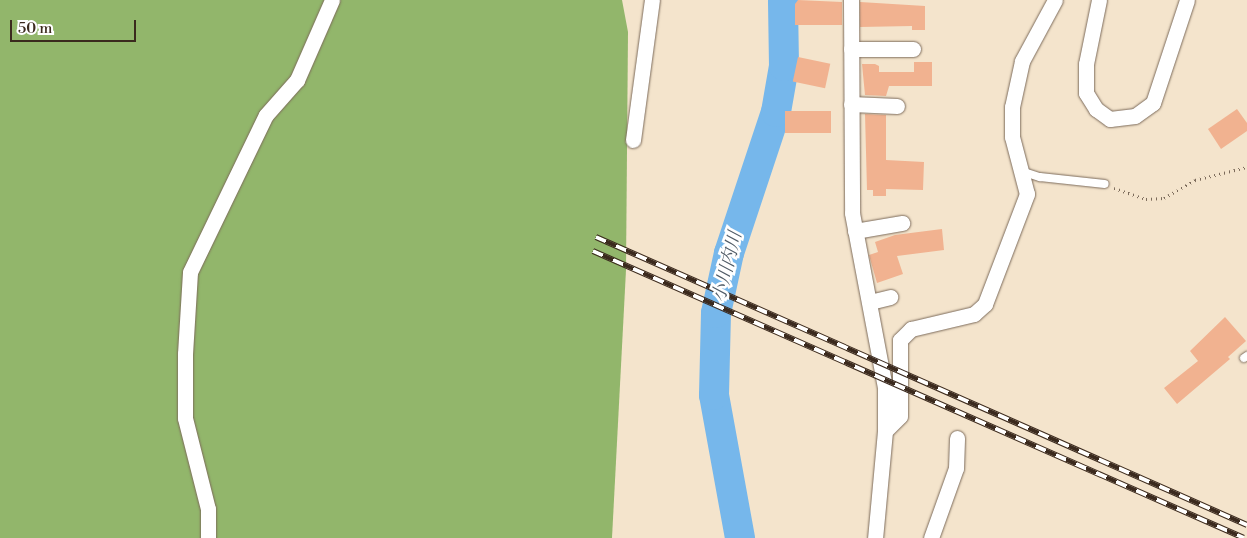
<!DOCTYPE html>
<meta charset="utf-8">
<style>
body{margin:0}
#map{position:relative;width:1247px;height:538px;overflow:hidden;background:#f4e4cc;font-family:"Libre Bodoni","Noto Serif JP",serif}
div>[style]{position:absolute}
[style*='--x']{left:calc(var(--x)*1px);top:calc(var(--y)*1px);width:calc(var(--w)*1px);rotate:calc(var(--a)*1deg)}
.forest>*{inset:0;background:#92b66b}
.river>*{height:30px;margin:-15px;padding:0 15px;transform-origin:15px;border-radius:15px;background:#76b7eb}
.building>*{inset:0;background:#f1b290;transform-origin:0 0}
.path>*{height:3px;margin-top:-1.5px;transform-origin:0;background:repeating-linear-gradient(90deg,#7c6b5b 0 1px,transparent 0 5px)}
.roads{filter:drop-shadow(0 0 1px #7c6b5b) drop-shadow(0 0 1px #7c6b5b)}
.service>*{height:8px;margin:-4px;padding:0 4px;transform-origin:4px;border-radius:4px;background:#fff}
.minor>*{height:15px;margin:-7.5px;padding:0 7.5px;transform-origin:7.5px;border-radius:7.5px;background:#fff}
.rail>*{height:5.5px;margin-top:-2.75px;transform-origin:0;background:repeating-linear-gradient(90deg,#fff 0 11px,#3b2a1e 0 22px);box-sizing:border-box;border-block:1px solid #3b2a1e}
span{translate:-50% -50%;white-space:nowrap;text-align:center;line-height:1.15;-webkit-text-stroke:5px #fff;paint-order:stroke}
.water-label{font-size:18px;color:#505b66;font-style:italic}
.scale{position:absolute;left:10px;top:20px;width:126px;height:22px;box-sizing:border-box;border:2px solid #3b2a1e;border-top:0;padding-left:6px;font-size:15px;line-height:18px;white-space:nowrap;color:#3b2a1e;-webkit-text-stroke:4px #fff;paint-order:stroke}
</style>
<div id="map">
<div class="forest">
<div style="clip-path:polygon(0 0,622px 0,628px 32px,626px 270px,612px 538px,0 538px)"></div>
</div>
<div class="river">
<div style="--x:740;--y:538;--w:145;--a:-100.3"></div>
<div style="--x:714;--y:395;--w:82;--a:-88.6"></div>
<div style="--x:716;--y:313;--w:61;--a:-77.8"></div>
<div style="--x:729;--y:253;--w:149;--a:-71.6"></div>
<div style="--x:776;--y:112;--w:47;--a:-80.1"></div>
<div style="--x:784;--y:66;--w:66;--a:-90.9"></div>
</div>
<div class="building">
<div style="clip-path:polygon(798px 0,842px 2px,842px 25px,795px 25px,795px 4px)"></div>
<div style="clip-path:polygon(860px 2px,925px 6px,925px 30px,912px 30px,912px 26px,860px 27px)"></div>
<div style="left:798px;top:57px;width:33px;height:25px;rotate:12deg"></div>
<div style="clip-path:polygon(914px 62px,932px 62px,932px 86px,889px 86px,886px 96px,865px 95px,862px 64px,875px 64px,879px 66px,879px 72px,914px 72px)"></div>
<div style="clip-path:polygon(1237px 109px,1247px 123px,1247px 131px,1221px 149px,1208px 129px)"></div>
<div style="left:785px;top:111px;width:46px;height:22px"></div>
<div style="clip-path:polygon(865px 114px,886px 115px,886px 160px,924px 162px,923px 190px,886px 189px,886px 196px,873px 196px,873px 190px,867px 190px)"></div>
<div style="clip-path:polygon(942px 229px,944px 250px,897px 256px,903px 274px,877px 283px,869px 255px,878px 252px,875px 242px,895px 235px)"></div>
<div style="clip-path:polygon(1225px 317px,1246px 341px,1228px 357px,1230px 359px,1177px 404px,1164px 388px,1198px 361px,1190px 351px)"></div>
</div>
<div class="path">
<div style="--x:1114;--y:188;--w:34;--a:19"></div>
<div style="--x:1146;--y:199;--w:18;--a:-3"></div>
<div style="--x:1164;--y:198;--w:36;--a:-30"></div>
<div style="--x:1195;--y:180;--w:54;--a:-14"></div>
</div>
<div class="roads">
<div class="service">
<div style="--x:1021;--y:171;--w:20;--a:18"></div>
<div style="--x:1040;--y:177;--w:65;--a:6.1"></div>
<div style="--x:1244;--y:358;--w:4;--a:-34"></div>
</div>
<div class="minor">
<div style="--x:851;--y:0;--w:213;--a:89.7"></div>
<div style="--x:852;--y:213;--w:177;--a:79.3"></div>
<div style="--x:885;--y:387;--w:44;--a:90"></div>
<div style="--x:885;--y:431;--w:107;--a:95.3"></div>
<div style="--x:1099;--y:0;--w:65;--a:101.5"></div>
<div style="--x:1086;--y:64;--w:29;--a:90"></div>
<div style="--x:1086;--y:93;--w:19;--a:58"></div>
<div style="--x:1096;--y:109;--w:17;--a:36"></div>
<div style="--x:1110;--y:119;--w:25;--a:-7"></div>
<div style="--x:1135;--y:116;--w:22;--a:-36"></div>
<div style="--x:1153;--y:103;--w:108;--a:-71.7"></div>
<div style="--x:851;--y:49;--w:62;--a:0"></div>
<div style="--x:851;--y:104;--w:46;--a:2.5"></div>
<div style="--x:633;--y:140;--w:141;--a:-82.3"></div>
<div style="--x:855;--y:231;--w:48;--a:-9.7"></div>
<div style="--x:870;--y:302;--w:21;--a:-14"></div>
<div style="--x:885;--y:431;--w:21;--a:-45"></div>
<div style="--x:900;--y:416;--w:76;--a:-90"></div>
<div style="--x:900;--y:340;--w:16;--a:-45"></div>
<div style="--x:911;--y:329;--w:65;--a:-13.4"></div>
<div style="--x:974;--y:314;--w:15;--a:-42"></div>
<div style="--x:985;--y:304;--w:118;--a:-69.1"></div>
<div style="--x:1027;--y:194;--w:59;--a:-104.7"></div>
<div style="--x:1012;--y:137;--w:30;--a:-90"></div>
<div style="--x:1012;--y:107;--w:47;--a:-77.7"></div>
<div style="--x:1022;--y:61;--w:69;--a:-61.6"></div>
<div style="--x:208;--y:538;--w:29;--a:-90"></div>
<div style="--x:208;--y:509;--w:94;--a:-104.2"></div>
<div style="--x:185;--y:418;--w:64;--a:-90"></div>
<div style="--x:185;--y:354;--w:82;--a:-86.5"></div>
<div style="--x:190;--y:272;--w:174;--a:-64.2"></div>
<div style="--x:266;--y:115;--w:47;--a:-48.5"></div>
<div style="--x:297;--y:80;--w:87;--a:-66.4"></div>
<div style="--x:931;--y:538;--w:74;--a:-70.3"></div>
<div style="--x:956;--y:468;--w:30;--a:-88"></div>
</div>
</div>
<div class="rail">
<div style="--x:596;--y:237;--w:712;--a:23.86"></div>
<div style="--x:593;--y:251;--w:711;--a:23.79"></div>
</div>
<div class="water-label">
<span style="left:728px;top:267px;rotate:-76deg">小川内川</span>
</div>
<div class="scale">50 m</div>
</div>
